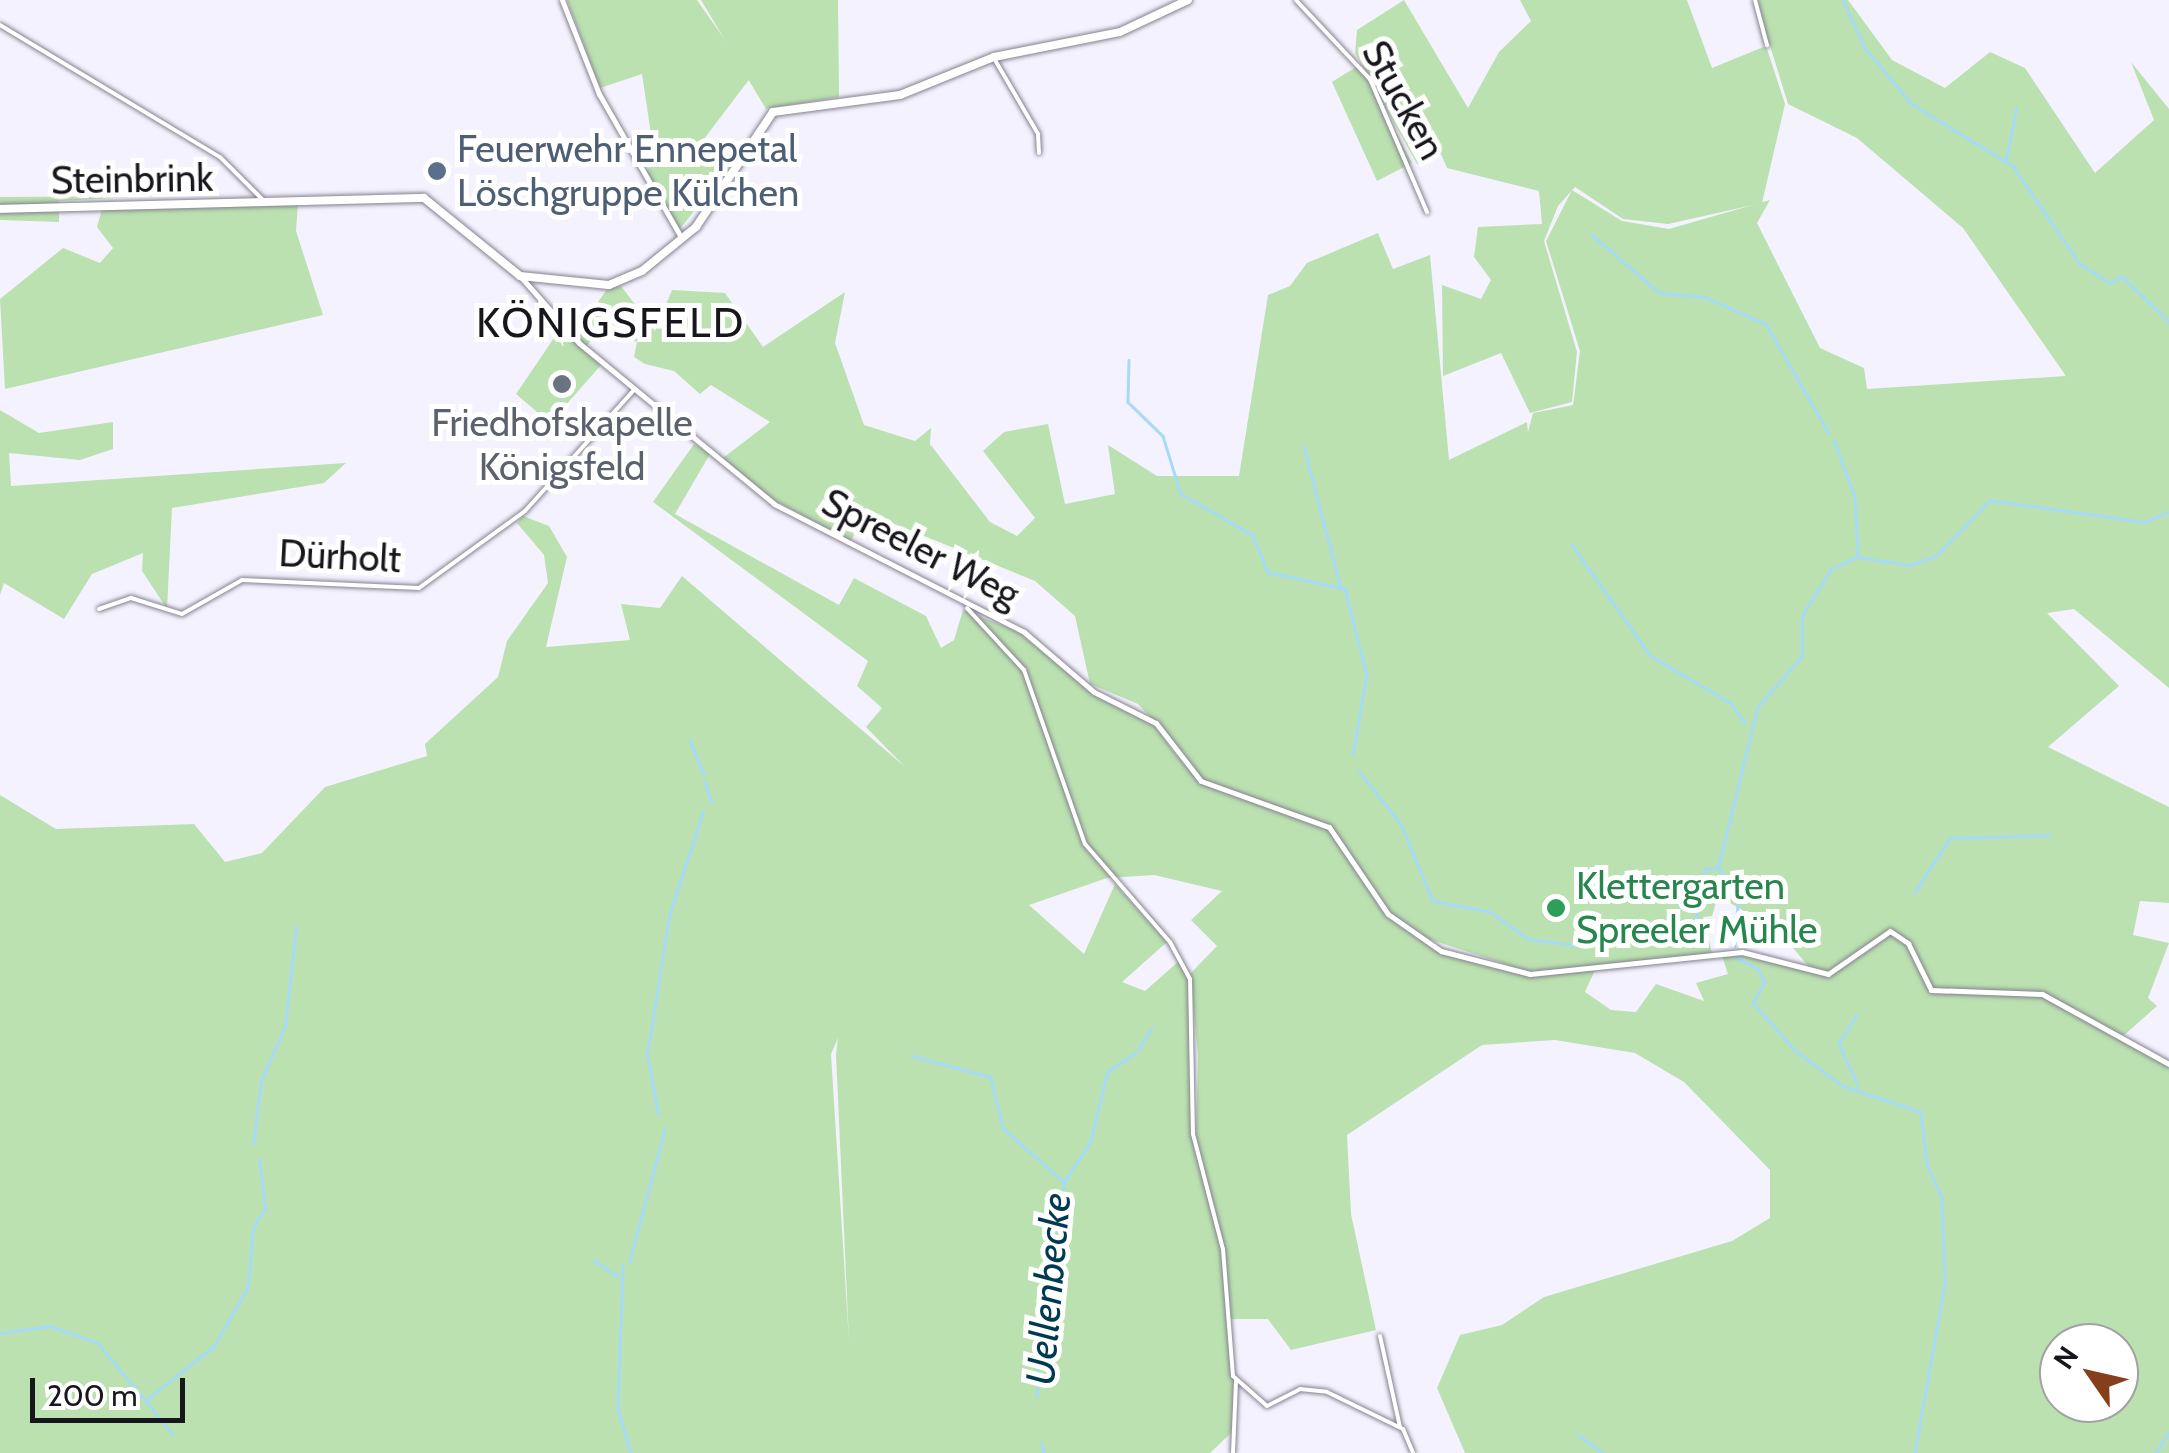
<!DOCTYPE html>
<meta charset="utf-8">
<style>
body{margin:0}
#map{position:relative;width:2169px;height:1453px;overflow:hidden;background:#f5f2ff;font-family:Cabin,sans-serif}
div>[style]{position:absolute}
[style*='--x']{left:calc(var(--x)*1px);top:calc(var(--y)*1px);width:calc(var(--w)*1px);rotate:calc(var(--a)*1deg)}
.green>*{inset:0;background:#bbe1b0}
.stream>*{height:2.5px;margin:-1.25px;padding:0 1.25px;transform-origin:1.25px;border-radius:1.25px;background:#a6dbf8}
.roads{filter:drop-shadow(0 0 2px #858290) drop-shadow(0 0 2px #858290)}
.minor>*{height:4px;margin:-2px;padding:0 2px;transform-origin:2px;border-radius:2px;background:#fff}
.tertiary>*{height:5px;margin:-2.5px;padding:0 2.5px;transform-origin:2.5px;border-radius:2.5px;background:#fff}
.primary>*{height:8px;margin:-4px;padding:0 4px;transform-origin:4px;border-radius:4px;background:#fff}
.dots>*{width:28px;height:28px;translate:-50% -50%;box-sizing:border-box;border:5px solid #fff;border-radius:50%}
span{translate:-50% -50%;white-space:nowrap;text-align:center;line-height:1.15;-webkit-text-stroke:10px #fff;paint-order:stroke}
.street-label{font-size:38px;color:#17161c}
.service-label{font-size:38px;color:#4e5e75}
.left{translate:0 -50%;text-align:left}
.worship-label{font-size:38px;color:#5b616d}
.leisure-label{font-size:38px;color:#27864d}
.water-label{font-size:40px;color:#003a52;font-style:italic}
.quarter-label{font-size:42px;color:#17161c;letter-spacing:2.5px}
.north{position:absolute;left:2039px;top:1323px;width:100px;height:100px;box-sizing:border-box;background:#fff;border:2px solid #a2a2a4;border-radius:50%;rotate:304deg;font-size:28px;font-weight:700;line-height:40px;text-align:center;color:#17161c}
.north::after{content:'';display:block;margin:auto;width:35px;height:45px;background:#853f1b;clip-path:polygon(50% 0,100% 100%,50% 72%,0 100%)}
.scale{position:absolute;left:30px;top:1378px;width:155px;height:45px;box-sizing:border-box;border:5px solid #17161c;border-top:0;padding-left:12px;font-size:30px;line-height:35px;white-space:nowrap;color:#17161c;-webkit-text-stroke:8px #fff;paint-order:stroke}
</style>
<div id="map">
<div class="green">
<div style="clip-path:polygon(567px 0,697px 0,751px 77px,704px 139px,741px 152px,679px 230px,646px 171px,655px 161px,642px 74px,600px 88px)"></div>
<div style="clip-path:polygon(701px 0,838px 0,839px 97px,766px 109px)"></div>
<div style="clip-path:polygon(1404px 0,1468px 108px,1499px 52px,1531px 21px,1520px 0,1687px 0,1712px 68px,1766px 46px,1785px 104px,1762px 203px,1668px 224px,1623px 219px,1575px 187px,1558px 206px,1544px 241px,1577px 352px,1572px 402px,1530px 413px,1501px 353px,1443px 376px,1442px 285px,1481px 299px,1491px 280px,1474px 257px,1478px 227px,1542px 224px,1539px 191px,1447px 168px,1441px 154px,1417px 164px,1355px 53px,1357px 30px)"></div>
<div style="clip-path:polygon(evenodd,1756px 0,1848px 0,1892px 60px,1945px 88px,1990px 52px,2025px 68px,2095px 173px,2154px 120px,2131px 62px,2169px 109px,2169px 688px,2074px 609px,2047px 613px,2119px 686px,2048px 747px,2169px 807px,2169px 903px,2140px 901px,2133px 935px,2169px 943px,2148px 998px,2157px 1006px,2122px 1037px,2066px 1003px,2169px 1064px,2169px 1453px,1465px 1453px,1437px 1388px,1460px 1335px,1502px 1325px,1544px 1297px,1732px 1241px,1770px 1218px,1770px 1170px,1684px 1082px,1635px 1053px,1555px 1040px,1482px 1045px,1347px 1135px,1351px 1214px,1376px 1330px,1291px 1350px,1268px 1319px,1230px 1319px,1225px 1249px,1196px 1136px,1198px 1056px,1190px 974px,1217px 946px,1191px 920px,1222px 891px,1154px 875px,1107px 878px,1029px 905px,1084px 954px,1115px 884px,1167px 942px,1122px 982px,1145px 991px,1179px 961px,1189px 983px,1191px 1133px,1221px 1250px,1236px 1398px,1231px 1433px,1210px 1453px,0 1453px,0 795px,56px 829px,194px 824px,225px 862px,262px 853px,325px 787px,427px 756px,425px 744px,498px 677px,507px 641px,548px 583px,544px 555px,517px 523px,523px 516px,549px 526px,567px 557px,546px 647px,630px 640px,621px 604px,660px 608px,682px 576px,904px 766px,866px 727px,882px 708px,857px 686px,868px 661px,653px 502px,694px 444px,710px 454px,675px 514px,839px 605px,854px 578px,926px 616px,941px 648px,954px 640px,963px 610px,1019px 632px,1093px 694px,1152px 723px,1177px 756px,1182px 752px,1138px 704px,1090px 684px,1075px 616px,1035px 581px,865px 512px,851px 541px,772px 499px,723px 458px,770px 422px,711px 385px,700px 394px,674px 371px,645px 364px,634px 357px,637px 342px,600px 326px,587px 346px,576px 341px,601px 365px,550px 423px,516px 394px,560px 329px,572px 338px,608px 288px,621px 286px,655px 331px,672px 290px,725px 293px,763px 347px,845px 292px,835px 343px,864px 425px,915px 441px,931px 428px,930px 444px,990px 522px,1017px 536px,1035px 518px,983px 451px,1004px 432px,1048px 424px,1065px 504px,1115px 494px,1108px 445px,1157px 476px,1239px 476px,1268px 295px,1290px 286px,1307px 263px,1378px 233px,1393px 269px,1430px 255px,1449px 460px,1527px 422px,1528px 432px,1533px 413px,1573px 405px,1580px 351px,1546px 241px,1572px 190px,1622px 221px,1669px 229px,1770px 200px,1757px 223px,1820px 348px,1864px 368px,1867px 389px,2066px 376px,1963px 228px,1857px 138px,1788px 104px,1756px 0,1718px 896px,1780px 932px,1813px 972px,1763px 955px,1722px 956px,1728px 974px,1696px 983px,1704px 1001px,1656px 984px,1636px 1012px,1611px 1010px,1585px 992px,1595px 970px,1615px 966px,1521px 974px,1449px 955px,1410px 933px,1530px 972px,1623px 964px,1663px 964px,1712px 953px,1703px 917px,1712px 916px,1718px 896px,1756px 0,838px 1038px,836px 1055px,849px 1341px,831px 1054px,838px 1038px,1756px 0,2059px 1343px,2119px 1343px,2119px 1403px,2059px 1403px,2059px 1343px)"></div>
<div style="clip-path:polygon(1359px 65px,1412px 163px,1377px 181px,1332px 82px)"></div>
<div style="clip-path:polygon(152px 196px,59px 201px,59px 222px,0 220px,0 197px)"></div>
<div style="clip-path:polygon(298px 203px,296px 231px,323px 315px,5px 389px,0 299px,63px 248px,100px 263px,113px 248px,97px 227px,102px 209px)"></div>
<div style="clip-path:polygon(0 410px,39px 433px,113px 422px,113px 449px,80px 460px,9px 453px,11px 486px,346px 463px,324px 483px,172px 508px,167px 609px,142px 571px,143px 553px,92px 574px,64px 619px,4px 583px,0 595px)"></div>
</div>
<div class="stream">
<div style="--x:1843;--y:0;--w:53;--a:65.4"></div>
<div style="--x:1865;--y:48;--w:73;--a:50"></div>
<div style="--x:1912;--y:104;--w:119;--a:31.5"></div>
<div style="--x:2013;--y:166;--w:119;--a:55.6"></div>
<div style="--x:2080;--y:264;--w:36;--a:32"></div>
<div style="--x:2110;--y:283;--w:14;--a:-30"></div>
<div style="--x:2122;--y:276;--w:66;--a:44.4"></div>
<div style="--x:2006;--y:160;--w:52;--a:-78.9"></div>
<div style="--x:1591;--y:234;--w:91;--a:40.5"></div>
<div style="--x:1660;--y:293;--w:45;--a:5.1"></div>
<div style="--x:1705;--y:297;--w:67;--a:23.9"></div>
<div style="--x:1766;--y:324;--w:126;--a:60"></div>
<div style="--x:1129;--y:360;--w:42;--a:91.4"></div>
<div style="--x:1128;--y:402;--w:49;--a:44.2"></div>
<div style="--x:1163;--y:436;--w:61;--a:72.8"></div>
<div style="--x:1181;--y:494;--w:83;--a:29.7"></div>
<div style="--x:1253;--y:535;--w:40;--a:68"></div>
<div style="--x:1268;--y:572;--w:79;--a:12.4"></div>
<div style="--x:1345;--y:589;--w:89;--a:75.7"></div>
<div style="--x:1367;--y:675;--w:80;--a:100"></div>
<div style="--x:1834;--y:440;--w:61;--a:69.8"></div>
<div style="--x:1855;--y:497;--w:57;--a:87"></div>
<div style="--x:1304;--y:447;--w:146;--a:75.3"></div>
<div style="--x:1572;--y:545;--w:136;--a:54.6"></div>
<div style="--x:1651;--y:656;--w:93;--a:30.4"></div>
<div style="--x:1731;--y:703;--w:24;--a:55"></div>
<div style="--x:690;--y:740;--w:38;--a:68"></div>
<div style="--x:1359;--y:771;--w:68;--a:51.6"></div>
<div style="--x:1401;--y:824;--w:83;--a:67.4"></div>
<div style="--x:1433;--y:901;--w:59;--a:10.7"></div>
<div style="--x:1491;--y:912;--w:46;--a:36.1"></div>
<div style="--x:1528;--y:939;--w:56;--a:7.1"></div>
<div style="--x:705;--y:782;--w:21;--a:71"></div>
<div style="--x:1718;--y:868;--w:165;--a:-76.3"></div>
<div style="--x:1757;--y:708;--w:69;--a:-49.1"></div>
<div style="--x:1802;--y:656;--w:40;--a:-90"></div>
<div style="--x:1802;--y:616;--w:55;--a:-58.3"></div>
<div style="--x:1831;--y:569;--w:29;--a:-25"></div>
<div style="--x:1857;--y:557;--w:54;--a:8.6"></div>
<div style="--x:1910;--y:565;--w:29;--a:-20"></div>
<div style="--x:1937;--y:555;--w:76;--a:-46.1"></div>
<div style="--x:1990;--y:500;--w:156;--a:8.1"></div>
<div style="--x:2144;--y:522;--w:27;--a:-22"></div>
<div style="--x:1718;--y:868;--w:30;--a:45"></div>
<div style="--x:1739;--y:889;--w:57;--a:94"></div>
<div style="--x:1914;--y:893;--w:66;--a:-56.8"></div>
<div style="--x:1950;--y:838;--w:99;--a:-1.7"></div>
<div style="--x:1678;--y:932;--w:16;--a:-14"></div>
<div style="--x:1694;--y:928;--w:60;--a:-79.4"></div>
<div style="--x:1705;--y:869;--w:12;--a:-5"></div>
<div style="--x:1588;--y:942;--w:25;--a:-27"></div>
<div style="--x:1610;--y:931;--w:38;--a:7"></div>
<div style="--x:1736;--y:957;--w:25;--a:29"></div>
<div style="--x:1758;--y:969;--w:15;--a:62"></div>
<div style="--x:1765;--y:982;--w:24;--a:120"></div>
<div style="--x:1753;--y:1003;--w:64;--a:48.1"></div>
<div style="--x:1796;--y:1051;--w:59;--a:36.7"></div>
<div style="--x:1843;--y:1086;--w:82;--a:18.4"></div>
<div style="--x:1921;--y:1112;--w:52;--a:83.4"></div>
<div style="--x:1927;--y:1164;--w:36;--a:66"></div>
<div style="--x:1942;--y:1197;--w:87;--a:88"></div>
<div style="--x:1945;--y:1284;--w:172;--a:100.1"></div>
<div style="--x:1857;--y:1015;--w:34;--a:122"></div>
<div style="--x:1839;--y:1044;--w:45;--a:65.1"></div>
<div style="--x:1138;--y:1050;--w:26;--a:-58"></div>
<div style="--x:912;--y:1056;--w:82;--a:14.9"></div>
<div style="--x:991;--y:1077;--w:52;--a:76.8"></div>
<div style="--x:1003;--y:1128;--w:83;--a:41.6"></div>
<div style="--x:1065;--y:1183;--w:74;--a:104.8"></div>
<div style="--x:1046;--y:1255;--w:142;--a:93.6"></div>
<div style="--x:658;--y:1114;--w:60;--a:-100.6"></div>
<div style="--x:647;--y:1055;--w:141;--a:-81"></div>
<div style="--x:669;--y:916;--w:109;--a:-71.9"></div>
<div style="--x:253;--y:1145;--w:64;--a:-82.9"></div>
<div style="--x:261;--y:1081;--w:60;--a:-66.4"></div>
<div style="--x:285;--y:1026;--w:99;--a:-83.6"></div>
<div style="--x:1065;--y:1180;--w:45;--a:-56"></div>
<div style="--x:1090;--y:1143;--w:73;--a:-76.5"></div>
<div style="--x:1107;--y:1072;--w:34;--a:-34"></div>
<div style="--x:594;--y:1260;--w:28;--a:35"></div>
<div style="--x:629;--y:1262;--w:138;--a:-74.9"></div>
<div style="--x:623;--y:1265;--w:143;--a:92"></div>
<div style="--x:618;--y:1408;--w:47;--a:73.9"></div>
<div style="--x:0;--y:1333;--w:50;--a:-8"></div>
<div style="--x:50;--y:1326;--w:51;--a:19.5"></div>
<div style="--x:98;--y:1343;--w:118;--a:50.5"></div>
<div style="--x:146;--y:1400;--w:87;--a:-38.5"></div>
<div style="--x:214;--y:1346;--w:68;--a:-60"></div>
<div style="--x:248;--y:1287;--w:60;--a:-85.2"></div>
<div style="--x:253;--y:1227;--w:22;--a:-56"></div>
<div style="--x:265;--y:1209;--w:50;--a:-96.8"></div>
<div style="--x:1578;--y:1435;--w:32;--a:35"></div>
<div style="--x:1042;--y:1443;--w:10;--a:79"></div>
<div style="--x:2155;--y:1453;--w:25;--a:-56"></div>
</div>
<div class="roads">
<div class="minor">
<div style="--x:1296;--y:0;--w:108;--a:46.9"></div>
<div style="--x:1370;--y:79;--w:145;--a:66.8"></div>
<div style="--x:1755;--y:0;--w:47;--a:75.1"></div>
<div style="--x:0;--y:25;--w:257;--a:31"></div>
<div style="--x:220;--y:157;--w:62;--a:45"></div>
<div style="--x:995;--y:60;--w:86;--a:59.8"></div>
<div style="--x:1038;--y:134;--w:19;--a:87"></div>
<div style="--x:967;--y:608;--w:84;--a:47.4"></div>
<div style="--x:1024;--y:670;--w:184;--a:70.7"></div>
<div style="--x:1085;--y:844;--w:130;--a:49.1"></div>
<div style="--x:1170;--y:942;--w:42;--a:61.6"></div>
<div style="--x:1190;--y:979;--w:155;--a:88.9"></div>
<div style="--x:1193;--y:1134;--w:119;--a:75.4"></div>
<div style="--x:1223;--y:1249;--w:127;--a:85.5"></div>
<div style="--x:1233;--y:1376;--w:45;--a:41.4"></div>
<div style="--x:1267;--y:1406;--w:37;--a:-27"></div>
<div style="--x:1300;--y:1389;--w:27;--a:6"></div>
<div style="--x:1327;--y:1392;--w:85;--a:26"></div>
<div style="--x:1403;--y:1429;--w:26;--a:67"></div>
<div style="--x:99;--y:609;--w:34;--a:-19"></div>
<div style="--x:131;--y:598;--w:53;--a:17.4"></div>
<div style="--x:182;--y:614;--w:69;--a:-29.5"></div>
<div style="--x:242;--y:580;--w:177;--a:2.6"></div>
<div style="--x:419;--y:588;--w:131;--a:-36"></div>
<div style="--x:525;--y:511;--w:163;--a:-48"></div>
<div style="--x:1380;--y:1336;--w:93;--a:77.6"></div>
<div style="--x:1233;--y:1453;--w:72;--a:-87.6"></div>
</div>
<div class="tertiary">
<div style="--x:562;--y:0;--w:101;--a:68.5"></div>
<div style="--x:599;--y:94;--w:167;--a:60.2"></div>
<div style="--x:520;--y:276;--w:89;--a:48.6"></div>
<div style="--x:579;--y:343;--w:253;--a:39.5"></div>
<div style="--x:774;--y:504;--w:281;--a:27.1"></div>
<div style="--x:1024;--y:632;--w:92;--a:40.6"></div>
<div style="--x:1094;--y:692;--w:69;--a:26.6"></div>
<div style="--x:1156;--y:723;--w:73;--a:52.2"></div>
<div style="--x:1201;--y:781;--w:136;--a:19.8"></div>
<div style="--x:1329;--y:827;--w:105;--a:55.9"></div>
<div style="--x:1388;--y:914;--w:65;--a:34.9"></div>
<div style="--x:1441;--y:951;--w:92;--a:14.5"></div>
<div style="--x:1530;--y:974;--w:213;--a:-5.9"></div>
<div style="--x:1742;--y:952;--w:89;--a:14.3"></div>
<div style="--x:1828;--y:974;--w:75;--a:-34.7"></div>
<div style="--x:1890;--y:931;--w:22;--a:34"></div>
<div style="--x:1908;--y:943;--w:52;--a:63.9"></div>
<div style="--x:1931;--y:990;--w:111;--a:2.1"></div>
<div style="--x:2042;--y:994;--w:145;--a:28.9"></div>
</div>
<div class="primary">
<div style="--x:0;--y:209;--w:424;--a:-1.5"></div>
<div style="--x:424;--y:198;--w:124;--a:39.1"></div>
<div style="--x:520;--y:276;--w:89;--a:5.8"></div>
<div style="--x:609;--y:285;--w:36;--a:-23"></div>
<div style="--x:642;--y:271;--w:70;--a:-39.2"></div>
<div style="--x:696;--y:227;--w:138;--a:-56.2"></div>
<div style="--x:773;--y:112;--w:128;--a:-7.6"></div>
<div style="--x:900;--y:95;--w:101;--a:-22"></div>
<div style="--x:994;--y:57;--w:128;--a:-11.2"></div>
<div style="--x:1120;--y:32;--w:75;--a:-25.2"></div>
</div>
</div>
<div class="dots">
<div style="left:437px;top:171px;background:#5c6f8a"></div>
<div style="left:562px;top:384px;background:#6b7280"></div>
<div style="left:1556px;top:908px;background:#2e9e5b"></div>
</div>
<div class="street-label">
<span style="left:1404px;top:100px;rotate:61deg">Stucken</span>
<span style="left:132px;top:179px;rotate:-1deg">Steinbrink</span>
<span style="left:921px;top:548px;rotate:27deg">Spreeler Weg</span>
<span style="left:340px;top:556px;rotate:3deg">Dürholt</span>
</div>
<div class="service-label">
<span class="left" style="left:457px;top:171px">Feuerwehr Ennepetal<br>Löschgruppe Külchen</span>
</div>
<div class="worship-label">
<span style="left:562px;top:445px">Friedhofskapelle<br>Königsfeld</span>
</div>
<div class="leisure-label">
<span class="left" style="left:1576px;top:908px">Klettergarten<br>Spreeler Mühle</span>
</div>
<div class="water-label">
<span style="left:1048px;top:1289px;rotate:-85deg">Uellenbecke</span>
</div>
<div class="quarter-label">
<span style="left:611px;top:322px">KÖNIGSFELD</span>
</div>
<div class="north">N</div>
<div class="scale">200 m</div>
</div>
